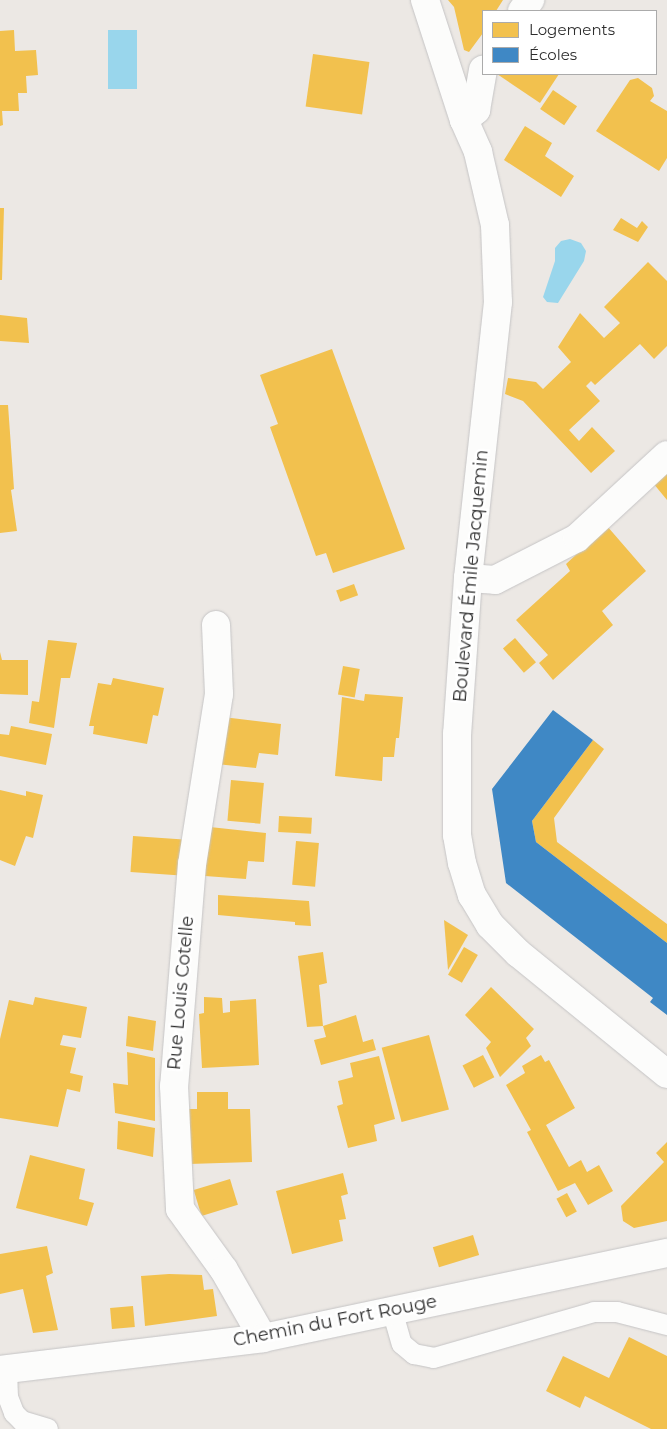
<!DOCTYPE html>
<meta charset="utf-8">
<style>
body{margin:0}
#map{position:relative;width:667px;height:1429px;overflow:hidden;background:#ece8e4;font-family:Montserrat,sans-serif}
div>[style]{position:absolute}
[style*='--x']{left:calc(var(--x)*1px);top:calc(var(--y)*1px);width:calc(var(--w)*1px);rotate:calc(var(--a)*1deg)}
.water>*{inset:0;background:#99d6ec;transform-origin:0 0}
.homes>*{inset:0;background:#f2c14e;transform-origin:0 0}
.schools>*{inset:0;background:#3f88c5}
.roads{filter:drop-shadow(0 0 1px #c5c4c5) drop-shadow(0 0 1px #c5c4c5)}
.service>*{height:20px;margin:-10px;padding:0 10px;transform-origin:10px;border-radius:10px;background:#fcfcfb}
.minor>*{height:28px;margin:-14px;padding:0 14px;transform-origin:14px;border-radius:14px;background:#fcfcfb}
.secondary>*{height:28px;margin:-14px;padding:0 14px;transform-origin:14px;border-radius:14px;background:#fcfcfb}
span{translate:-50% -50%;white-space:nowrap;text-align:center;line-height:1.15;-webkit-text-stroke:5px #fff;paint-order:stroke}
.street-label{font-size:18px;color:#2e2e2e}
.legend{position:absolute;left:482px;top:10px;width:175px;height:65px;box-sizing:border-box;background:#fff;border:1px solid #ababab;margin:0;padding:6px 9px;list-style:none;font-size:15px;color:#2e2e2e}
.legend li{display:flex;align-items:center;gap:10px;height:25px}
.legend b{width:25px;border:1px solid #ababab}
</style>
<div id="map">
<div class="water">
<div style="left:108px;top:30px;width:29px;height:59px"></div>
<div style="clip-path:polygon(570px 239px,581px 243px,586px 251px,584px 261px,558px 303px,547px 302px,543px 297px,555px 261px,555px 248px,561px 241px)"></div>
</div>
<div class="homes">
<div style="clip-path:polygon(448px 0,503px 0,496px 11px,483px 11px,483px 33px,469px 52px,464px 50px,454px 7px)"></div>
<div style="clip-path:polygon(14px 30px,15px 51px,36px 50px,38px 75px,26px 76px,27px 93px,18px 93px,19px 111px,2px 111px,3px 125px,0 126px,0 31px)"></div>
<div style="left:313px;top:54px;width:57px;height:53px;rotate:8deg"></div>
<div style="clip-path:polygon(497px 74px,559px 74px,540px 103px)"></div>
<div style="clip-path:polygon(638px 78px,652px 88px,654px 96px,650px 101px,667px 111px,667px 158px,659px 171px,596px 131px,630px 80px)"></div>
<div style="left:553px;top:90px;width:29px;height:23px;rotate:34deg"></div>
<div style="clip-path:polygon(525px 126px,552px 143px,545px 156px,574px 176px,561px 197px,504px 160px)"></div>
<div style="clip-path:polygon(0 208px,4px 208px,2px 280px,0 280px)"></div>
<div style="clip-path:polygon(621px 218px,637px 228px,642px 221px,648px 227px,638px 242px,613px 230px)"></div>
<div style="clip-path:polygon(648px 262px,667px 281px,667px 346px,654px 359px,640px 344px,595px 385px,591px 381px,586px 386px,600px 401px,569px 430px,579px 441px,592px 427px,615px 451px,591px 473px,523px 401px,505px 394px,508px 378px,536px 382px,543px 389px,571px 362px,558px 347px,580px 313px,604px 338px,620px 323px,604px 307px)"></div>
<div style="clip-path:polygon(0 315px,27px 318px,29px 343px,0 341px)"></div>
<div style="clip-path:polygon(332px 349px,405px 549px,333px 573px,326px 553px,316px 556px,270px 427px,278px 424px,260px 375px)"></div>
<div style="clip-path:polygon(0 405px,8px 405px,14px 489px,11px 490px,17px 531px,0 533px)"></div>
<div style="clip-path:polygon(667px 470px,667px 500px,653px 483px)"></div>
<div style="clip-path:polygon(607px 526px,646px 571px,602px 611px,613px 625px,553px 680px,539px 663px,548px 655px,516px 620px,570px 571px,566px 564px)"></div>
<div style="left:354px;top:584px;width:12px;height:19px;rotate:70deg"></div>
<div style="left:515px;top:638px;width:32px;height:16px;rotate:49deg"></div>
<div style="clip-path:polygon(48px 640px,77px 643px,70px 678px,61px 678px,54px 728px,29px 723px,32px 701px,39px 702px)"></div>
<div style="clip-path:polygon(0 652px,2px 660px,28px 660px,28px 695px,0 694px)"></div>
<div style="left:343px;top:666px;width:17px;height:29px;rotate:10deg"></div>
<div style="clip-path:polygon(113px 678px,164px 688px,158px 716px,153px 715px,147px 744px,93px 734px,94px 726px,89px 726px,98px 683px,111px 685px)"></div>
<div style="clip-path:polygon(365px 694px,403px 697px,399px 738px,396px 738px,394px 757px,383px 757px,382px 781px,335px 776px,342px 697px,364px 701px)"></div>
<div style="clip-path:polygon(223px 717px,281px 724px,278px 755px,259px 753px,256px 768px,216px 764px)"></div>
<div style="clip-path:polygon(11px 726px,52px 734px,46px 765px,0 756px,0 734px,9px 735px)"></div>
<div style="clip-path:polygon(593px 740px,604px 749px,554px 818px,557px 842px,667px 924px,667px 943px,536px 842px,532px 821px)"></div>
<div style="left:231px;top:780px;width:33px;height:41px;rotate:5deg"></div>
<div style="clip-path:polygon(0 790px,26px 796px,26px 791px,43px 795px,33px 838px,26px 836px,15px 866px,0 860px)"></div>
<div style="left:279px;top:816px;width:33px;height:16px;rotate:3deg"></div>
<div style="clip-path:polygon(210px 827px,266px 833px,264px 862px,248px 861px,246px 879px,205px 876px)"></div>
<div style="left:133px;top:836px;width:54px;height:36px;rotate:4deg"></div>
<div style="left:296px;top:841px;width:23px;height:44px;rotate:5deg"></div>
<div style="clip-path:polygon(218px 895px,309px 901px,311px 926px,295px 925px,295px 922px,218px 915px)"></div>
<div style="clip-path:polygon(444px 920px,468px 935px,448px 970px)"></div>
<div style="left:464px;top:947px;width:16px;height:32px;rotate:30deg"></div>
<div style="clip-path:polygon(323px 952px,327px 983px,319px 985px,323px 1026px,356px 1015px,363px 1042px,373px 1039px,376px 1050px,321px 1065px,314px 1040px,326px 1037px,323px 1026px,307px 1027px,298px 956px)"></div>
<div style="clip-path:polygon(491px 987px,534px 1029px,526px 1038px,531px 1046px,500px 1077px,486px 1048px,491px 1042px,465px 1015px)"></div>
<div style="clip-path:polygon(35px 997px,87px 1007px,81px 1038px,63px 1035px,60px 1045px,76px 1048px,70px 1073px,83px 1076px,80px 1092px,67px 1089px,58px 1127px,0 1118px,0 1039px,9px 1000px,33px 1005px)"></div>
<div style="clip-path:polygon(204px 997px,222px 998px,223px 1013px,230px 1012px,230px 1001px,256px 999px,259px 1065px,202px 1068px,199px 1014px,204px 1013px)"></div>
<div style="clip-path:polygon(128px 1016px,156px 1021px,153px 1051px,126px 1046px)"></div>
<div style="left:429px;top:1035px;width:77px;height:49px;rotate:75deg"></div>
<div style="clip-path:polygon(127px 1052px,155px 1058px,155px 1121px,115px 1113px,113px 1083px,128px 1085px)"></div>
<div style="left:483px;top:1055px;width:25px;height:23px;rotate:63deg"></div>
<div style="clip-path:polygon(541px 1055px,545px 1062px,549px 1060px,575px 1108px,546px 1125px,569px 1167px,581px 1160px,587px 1172px,599px 1165px,613px 1191px,588px 1205px,575px 1183px,558px 1191px,527px 1132px,531px 1130px,506px 1085px,525px 1073px,522px 1066px)"></div>
<div style="clip-path:polygon(379px 1056px,395px 1119px,374px 1125px,377px 1141px,348px 1148px,337px 1106px,343px 1104px,338px 1081px,353px 1077px,350px 1063px)"></div>
<div style="clip-path:polygon(197px 1092px,228px 1092px,228px 1109px,250px 1109px,252px 1162px,189px 1164px,189px 1109px,197px 1109px)"></div>
<div style="clip-path:polygon(118px 1121px,155px 1128px,153px 1157px,117px 1149px)"></div>
<div style="clip-path:polygon(667px 1142px,667px 1221px,634px 1228px,623px 1221px,621px 1206px,664px 1162px,656px 1153px)"></div>
<div style="clip-path:polygon(30px 1155px,85px 1169px,79px 1199px,94px 1203px,87px 1226px,16px 1208px)"></div>
<div style="clip-path:polygon(343px 1173px,348px 1194px,341px 1196px,346px 1219px,339px 1220px,343px 1241px,292px 1254px,276px 1191px)"></div>
<div style="left:230px;top:1179px;width:27px;height:38px;rotate:73deg"></div>
<div style="left:567px;top:1193px;width:21px;height:12px;rotate:62deg"></div>
<div style="left:473px;top:1235px;width:21px;height:42px;rotate:73deg"></div>
<div style="clip-path:polygon(47px 1246px,53px 1273px,46px 1276px,58px 1330px,33px 1333px,23px 1289px,0 1294px,0 1254px)"></div>
<div style="clip-path:polygon(169px 1274px,202px 1275px,204px 1290px,213px 1289px,217px 1316px,145px 1326px,141px 1276px)"></div>
<div style="left:133px;top:1306px;width:21px;height:23px;rotate:85deg"></div>
<div style="clip-path:polygon(629px 1337px,667px 1356px,667px 1429px,651px 1429px,585px 1396px,580px 1408px,546px 1391px,563px 1356px,609px 1378px)"></div>
</div>
<div class="schools">
<div style="clip-path:polygon(553px 710px,593px 740px,532px 821px,536px 842px,667px 943px,667px 1015px,650px 1002px,653px 998px,506px 883px,492px 789px)"></div>
</div>
<div class="roads">
<div class="service">
<div style="--x:392;--y:1310;--w:35;--a:74"></div>
<div style="--x:402;--y:1344;--w:16;--a:40"></div>
<div style="--x:414;--y:1354;--w:20;--a:11"></div>
<div style="--x:434;--y:1358;--w:166;--a:-16"></div>
<div style="--x:594;--y:1312;--w:23;--a:0"></div>
<div style="--x:617;--y:1312;--w:52;--a:14.6"></div>
<div style="--x:7;--y:1369;--w:28;--a:88"></div>
<div style="--x:8;--y:1397;--w:17;--a:69"></div>
<div style="--x:14;--y:1413;--w:11;--a:45"></div>
<div style="--x:22;--y:1421;--w:27;--a:17"></div>
</div>
<div class="minor">
<div style="--x:522;--y:11;--w:14;--a:-54"></div>
<div style="--x:464;--y:120;--w:16;--a:-40"></div>
<div style="--x:476;--y:110;--w:41;--a:-80.1"></div>
<div style="--x:468;--y:578;--w:27;--a:4"></div>
<div style="--x:495;--y:580;--w:92;--a:-27.1"></div>
<div style="--x:577;--y:538;--w:122;--a:-42.7"></div>
<div style="--x:216;--y:625;--w:69;--a:87.5"></div>
<div style="--x:219;--y:694;--w:172;--a:99"></div>
<div style="--x:192;--y:864;--w:223;--a:94.6"></div>
<div style="--x:174;--y:1086;--w:123;--a:87.2"></div>
<div style="--x:180;--y:1209;--w:75;--a:54.2"></div>
<div style="--x:224;--y:1270;--w:78;--a:60.2"></div>
<div style="--x:0;--y:1370;--w:265;--a:-6.9"></div>
<div style="--x:263;--y:1338;--w:413;--a:-11.9"></div>
</div>
<div class="secondary">
<div style="--x:425;--y:0;--w:126;--a:72"></div>
<div style="--x:464;--y:120;--w:35;--a:66"></div>
<div style="--x:478;--y:152;--w:75;--a:76.9"></div>
<div style="--x:495;--y:225;--w:77;--a:87.8"></div>
<div style="--x:498;--y:302;--w:278;--a:96.2"></div>
<div style="--x:468;--y:578;--w:156;--a:94"></div>
<div style="--x:457;--y:734;--w:101;--a:90"></div>
<div style="--x:457;--y:835;--w:28;--a:80"></div>
<div style="--x:462;--y:863;--w:34;--a:73"></div>
<div style="--x:472;--y:895;--w:35;--a:59"></div>
<div style="--x:490;--y:925;--w:40;--a:45"></div>
<div style="--x:518;--y:953;--w:192;--a:39.1"></div>
</div>
</div>
<div class="street-label">
<span style="left:471px;top:576px;rotate:-85deg">Boulevard Émile Jacquemin</span>
<span style="left:181px;top:993px;rotate:-85deg">Rue Louis Cotelle</span>
<span style="left:335px;top:1321px;rotate:-11deg">Chemin du Fort Rouge</span>
</div>
<ul class="legend">
<li><b style="height:14px;background:#f2c14e"></b>Logements</li>
<li><b style="height:14px;background:#3f88c5"></b>Écoles</li>
</ul>
</div>
